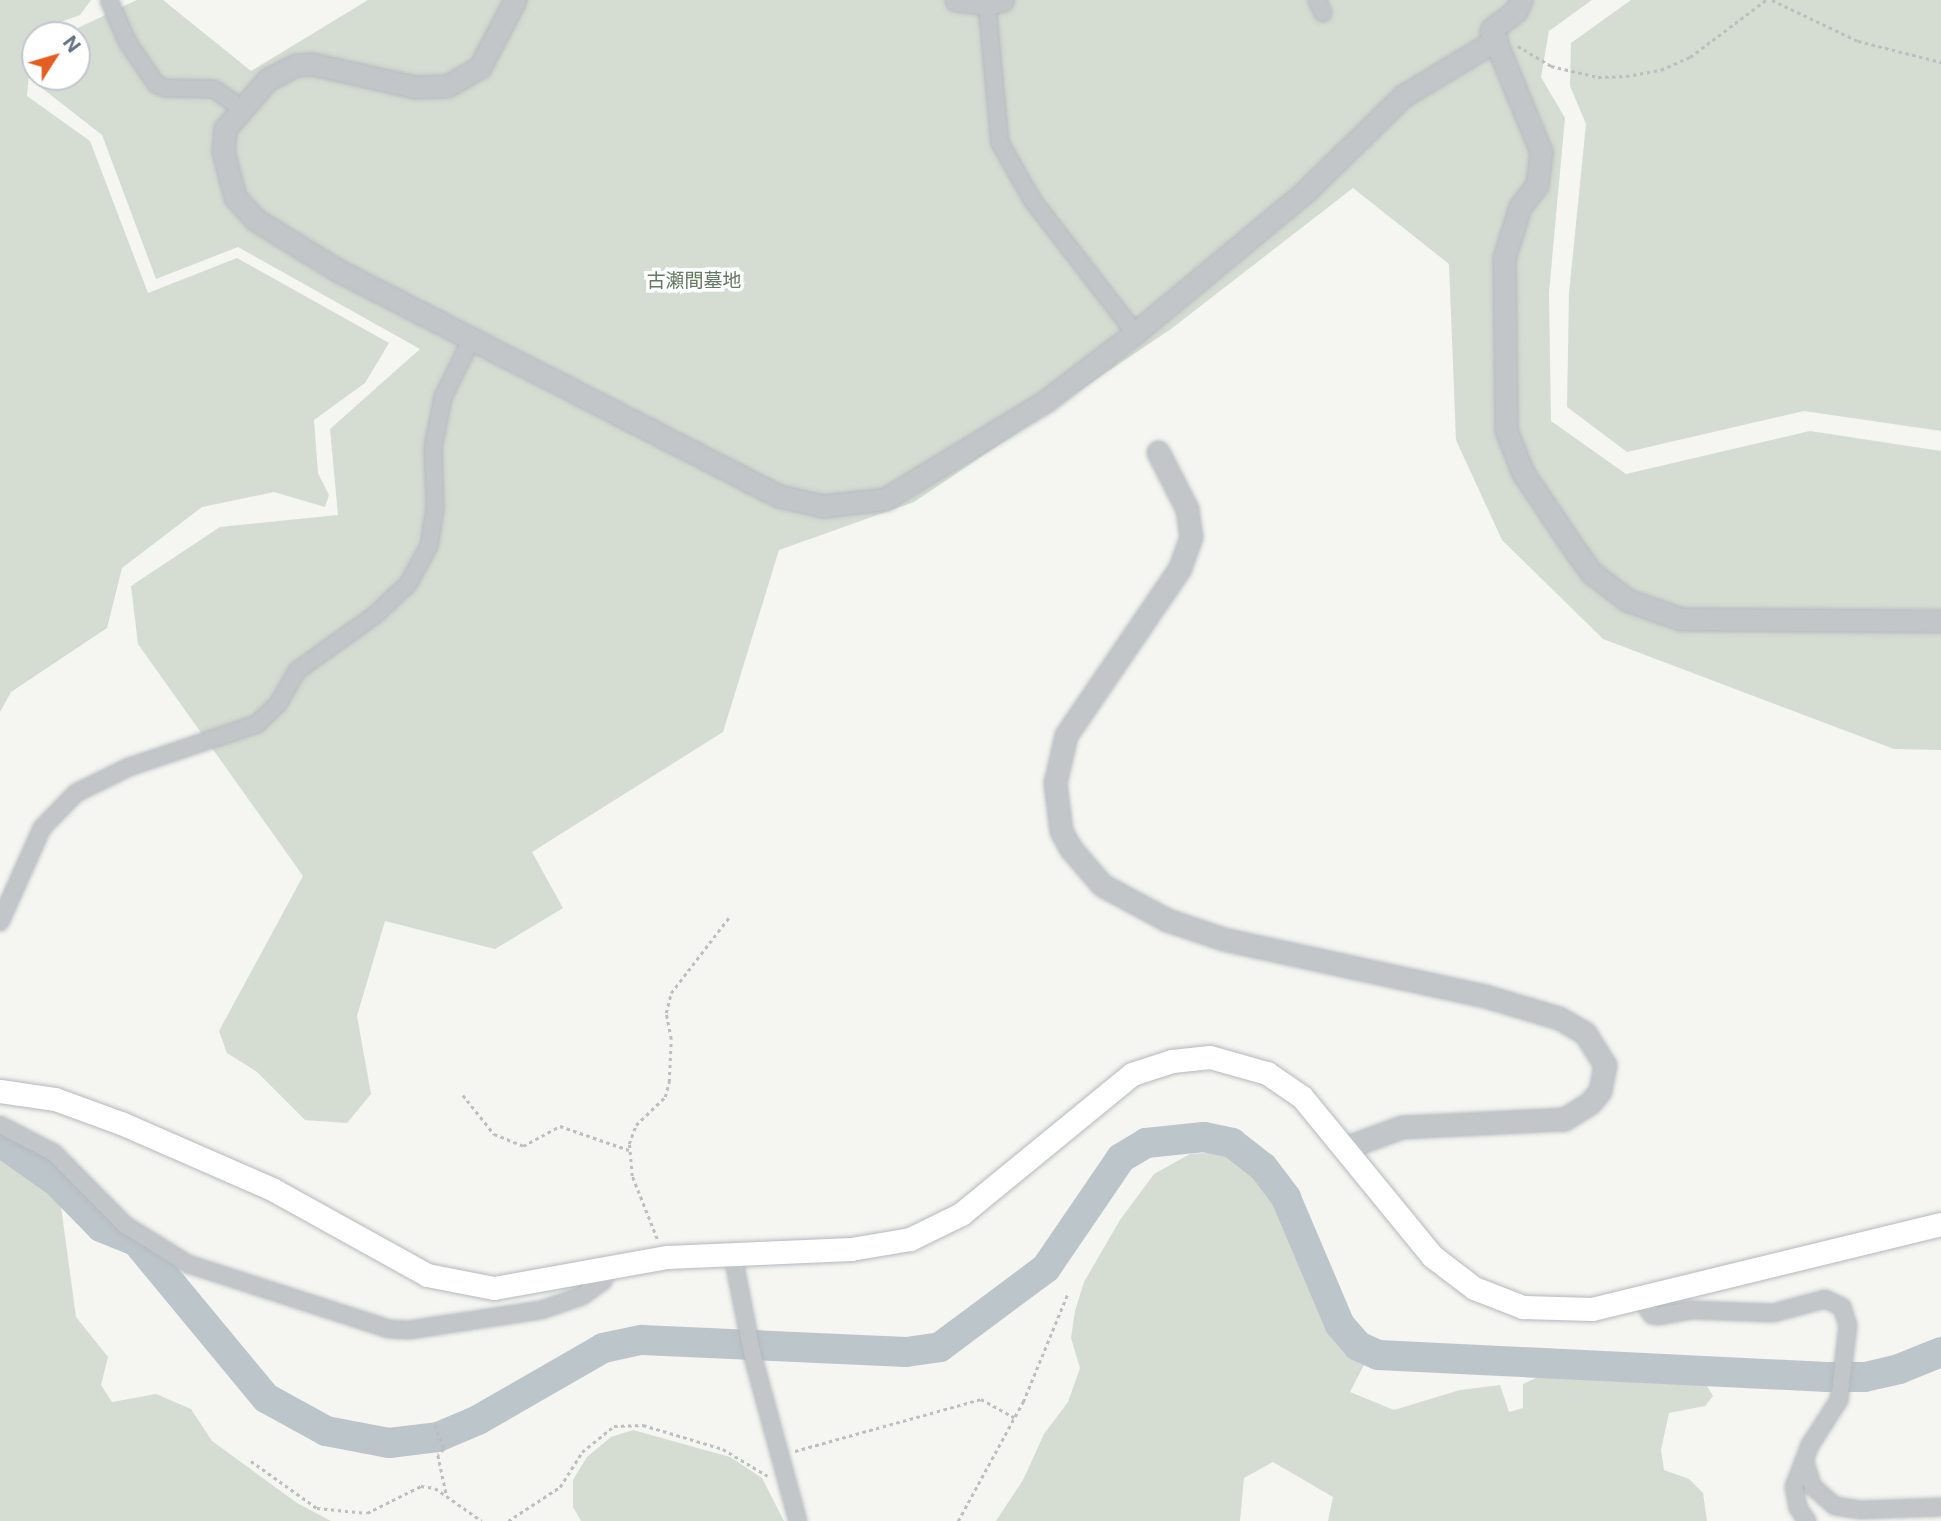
<!DOCTYPE html>
<meta charset="utf-8">
<style>
body{margin:0}
#map{position:relative;width:1941px;height:1521px;overflow:hidden;background:#f5f5f1;font-family:Inter,"Noto Sans JP",sans-serif}
div>[style]{position:absolute}
[style*='--x']{left:calc(var(--x)*1px);top:calc(var(--y)*1px);width:calc(var(--w)*1px);rotate:calc(var(--a)*1deg)}
.green>*{inset:0;background:#d5dcd2}
.river>*{height:30px;margin:-15px;padding:0 15px;transform-origin:15px;border-radius:15px;background:#bbc5ca}
.path>*{height:2.5px;margin-top:-1.25px;transform-origin:0;background:repeating-linear-gradient(90deg,#bcbec0 0 3.5px,transparent 0 7px)}
.roads{filter:drop-shadow(0 0 2px #b4b9be) drop-shadow(0 0 2px #b4b9be)}
.minor>*{height:16px;margin:-8px;padding:0 8px;transform-origin:8px;border-radius:8px;background:#c2c6c9}
.tertiary>*{height:21px;margin:-10.5px;padding:0 10.5px;transform-origin:10.5px;border-radius:10.5px;background:#c2c6c9}
.secondary>*{height:23px;margin:-11.5px;padding:0 11.5px;transform-origin:11.5px;border-radius:11.5px;background:#fff}
span{translate:-50% -50%;white-space:nowrap;text-align:center;line-height:1.15;-webkit-text-stroke:7px #fff;paint-order:stroke}
.park-label{font-size:19px;color:#657a63}
.north{position:absolute;left:21px;top:21px;width:70px;height:70px;box-sizing:border-box;background:#fff;border:2px solid #c1c7cd;border-radius:50%;rotate:53deg;font-size:19px;font-weight:700;line-height:28px;text-align:center;color:#647383}
.north::after{content:'';display:block;margin:auto;width:24px;height:32px;background:#e55e21;clip-path:polygon(50% 0,100% 100%,50% 72%,0 100%)}
</style>
<div id="map">
<div class="green">
<div style="clip-path:polygon(0 0,91px 0,80px 15px,33px 32px,27px 96px,90px 141px,148px 293px,237px 258px,389px 343px,365px 383px,314px 420px,318px 473px,329px 495px,325px 507px,274px 492px,202px 507px,122px 568px,107px 628px,11px 692px,0 712px)"></div>
<div style="clip-path:polygon(137px 0,163px 0,251px 71px,368px 0,1592px 0,1549px 31px,1541px 77px,1565px 118px,1549px 292px,1551px 421px,1626px 474px,1810px 431px,1941px 451px,1941px 750px,1894px 749px,1603px 639px,1502px 540px,1456px 440px,1449px 264px,1353px 188px,1171px 329px,914px 502px,779px 550px,723px 732px,532px 852px,563px 908px,495px 949px,385px 921px,357px 1016px,371px 1094px,347px 1123px,305px 1120px,257px 1072px,227px 1053px,219px 1031px,303px 876px,138px 644px,131px 586px,220px 527px,338px 515px,330px 429px,420px 349px,238px 247px,156px 279px,102px 135px,38px 85px,39px 77px,77px 77px,77px 35px,63px 35px)"></div>
<div style="clip-path:polygon(1631px 0,1941px 0,1941px 431px,1804px 411px,1627px 452px,1567px 407px,1569px 293px,1586px 124px,1570px 86px,1571px 43px)"></div>
<div style="clip-path:polygon(0 1149px,24px 1162px,59px 1192px,76px 1317px,108px 1357px,101px 1385px,112px 1402px,156px 1394px,191px 1409px,212px 1441px,297px 1503px,331px 1521px,0 1521px)"></div>
<div style="clip-path:polygon(1220px 1152px,1243px 1170px,1253px 1171px,1283px 1211px,1331px 1322px,1365px 1363px,1350px 1392px,1394px 1410px,1460px 1390px,1500px 1385px,1509px 1412px,1523px 1408px,1523px 1384px,1545px 1374px,1704px 1381px,1713px 1396px,1705px 1406px,1669px 1413px,1661px 1450px,1664px 1470px,1689px 1479px,1703px 1493px,1707px 1521px,1328px 1521px,1333px 1497px,1273px 1462px,1244px 1478px,1240px 1521px,996px 1521px,1023px 1480px,1044px 1434px,1068px 1402px,1080px 1368px,1071px 1338px,1075px 1311px,1084px 1282px,1120px 1220px,1154px 1174px,1190px 1154px)"></div>
<div style="clip-path:polygon(633px 1430px,730px 1457px,762px 1478px,784px 1521px,581px 1521px,573px 1507px,573px 1480px,587px 1457px,611px 1437px)"></div>
</div>
<div class="river">
<div style="--x:0;--y:1142;--w:70;--a:35.1"></div>
<div style="--x:57;--y:1182;--w:63;--a:45.6"></div>
<div style="--x:101;--y:1227;--w:38;--a:22"></div>
<div style="--x:136;--y:1241;--w:204;--a:50.4"></div>
<div style="--x:266;--y:1398;--w:68;--a:28.8"></div>
<div style="--x:326;--y:1431;--w:64;--a:10.8"></div>
<div style="--x:389;--y:1443;--w:49;--a:-7"></div>
<div style="--x:438;--y:1437;--w:43;--a:-23"></div>
<div style="--x:478;--y:1420;--w:144;--a:-29.9"></div>
<div style="--x:603;--y:1348;--w:40;--a:-12"></div>
<div style="--x:642;--y:1340;--w:264;--a:2.6"></div>
<div style="--x:906;--y:1352;--w:34;--a:-8"></div>
<div style="--x:940;--y:1347;--w:132;--a:-36.7"></div>
<div style="--x:1046;--y:1268;--w:133;--a:-55.7"></div>
<div style="--x:1121;--y:1158;--w:29;--a:-31"></div>
<div style="--x:1146;--y:1143;--w:58;--a:-5.9"></div>
<div style="--x:1204;--y:1137;--w:29;--a:12"></div>
<div style="--x:1232;--y:1143;--w:39;--a:38"></div>
<div style="--x:1263;--y:1167;--w:39;--a:53"></div>
<div style="--x:1286;--y:1198;--w:138;--a:67"></div>
<div style="--x:1340;--y:1325;--w:28;--a:49"></div>
<div style="--x:1358;--y:1346;--w:22;--a:24"></div>
<div style="--x:1378;--y:1355;--w:449;--a:2.8"></div>
<div style="--x:1826;--y:1377;--w:39;--a:0"></div>
<div style="--x:1865;--y:1377;--w:35;--a:-13"></div>
<div style="--x:1899;--y:1369;--w:45;--a:-22"></div>
</div>
<div class="path">
<div style="--x:1772;--y:0;--w:95;--a:25.5"></div>
<div style="--x:1858;--y:41;--w:86;--a:14.2"></div>
<div style="--x:1518;--y:46;--w:39;--a:31"></div>
<div style="--x:1551;--y:66;--w:48;--a:13.2"></div>
<div style="--x:1598;--y:77;--w:28;--a:-2"></div>
<div style="--x:1626;--y:76;--w:36;--a:-10"></div>
<div style="--x:1661;--y:70;--w:32;--a:-24"></div>
<div style="--x:1690;--y:57;--w:95;--a:-36.9"></div>
<div style="--x:463;--y:1095;--w:50;--a:51.5"></div>
<div style="--x:494;--y:1134;--w:31;--a:22"></div>
<div style="--x:523;--y:1146;--w:42;--a:-28.4"></div>
<div style="--x:560;--y:1126;--w:73;--a:19.2"></div>
<div style="--x:657;--y:1239;--w:68;--a:-111.6"></div>
<div style="--x:632;--y:1176;--w:32;--a:-95"></div>
<div style="--x:629;--y:1144;--w:20;--a:-70"></div>
<div style="--x:636;--y:1125;--w:40;--a:-44"></div>
<div style="--x:665;--y:1097;--w:16;--a:-75"></div>
<div style="--x:669;--y:1082;--w:43;--a:-87.3"></div>
<div style="--x:671;--y:1039;--w:26;--a:-101"></div>
<div style="--x:666;--y:1013;--w:21;--a:-76"></div>
<div style="--x:671;--y:993;--w:97;--a:-52.5"></div>
<div style="--x:435;--y:1425;--w:26;--a:69"></div>
<div style="--x:444;--y:1449;--w:8;--a:135"></div>
<div style="--x:438;--y:1455;--w:40;--a:78"></div>
<div style="--x:795;--y:1451;--w:193;--a:-15.6"></div>
<div style="--x:981;--y:1399;--w:38;--a:29"></div>
<div style="--x:251;--y:1461;--w:81;--a:35.5"></div>
<div style="--x:317;--y:1508;--w:50;--a:5.7"></div>
<div style="--x:367;--y:1513;--w:60;--a:-26.6"></div>
<div style="--x:421;--y:1486;--w:14;--a:8"></div>
<div style="--x:435;--y:1488;--w:57;--a:35.1"></div>
<div style="--x:508;--y:1521;--w:62;--a:-33.2"></div>
<div style="--x:560;--y:1487;--w:41;--a:-57.8"></div>
<div style="--x:582;--y:1452;--w:41;--a:-39.1"></div>
<div style="--x:614;--y:1426;--w:29;--a:-2"></div>
<div style="--x:643;--y:1425;--w:84;--a:16.7"></div>
<div style="--x:723;--y:1449;--w:52;--a:31"></div>
<div style="--x:958;--y:1521;--w:136;--a:-61.4"></div>
<div style="--x:1023;--y:1402;--w:118;--a:-67.6"></div>
</div>
<div class="roads">
<div class="minor">
<div style="--x:109;--y:0;--w:47;--a:66.2"></div>
<div style="--x:128;--y:43;--w:50;--a:55.7"></div>
<div style="--x:156;--y:84;--w:10;--a:24"></div>
<div style="--x:165;--y:88;--w:49;--a:1.2"></div>
<div style="--x:214;--y:89;--w:32;--a:35"></div>
<div style="--x:1317;--y:0;--w:14;--a:65"></div>
<div style="--x:987;--y:4;--w:140;--a:84.7"></div>
<div style="--x:1000;--y:143;--w:67;--a:60.4"></div>
<div style="--x:1033;--y:201;--w:167;--a:52.3"></div>
<div style="--x:0;--y:922;--w:103;--a:-65.9"></div>
<div style="--x:42;--y:828;--w:49;--a:-45.8"></div>
<div style="--x:76;--y:793;--w:59;--a:-26.1"></div>
<div style="--x:129;--y:767;--w:135;--a:-18.6"></div>
<div style="--x:257;--y:724;--w:29;--a:-44"></div>
<div style="--x:278;--y:704;--w:39;--a:-60"></div>
<div style="--x:298;--y:670;--w:95;--a:-35.5"></div>
<div style="--x:375;--y:615;--w:45;--a:-43.2"></div>
<div style="--x:408;--y:584;--w:43;--a:-61.1"></div>
<div style="--x:429;--y:546;--w:38;--a:-81"></div>
<div style="--x:435;--y:508;--w:60;--a:-91.9"></div>
<div style="--x:433;--y:448;--w:52;--a:-78.9"></div>
<div style="--x:443;--y:397;--w:64;--a:-63.8"></div>
<div style="--x:0;--y:1125;--w:61;--a:27.4"></div>
<div style="--x:54;--y:1153;--w:101;--a:45.4"></div>
<div style="--x:125;--y:1225;--w:74;--a:31.8"></div>
<div style="--x:188;--y:1264;--w:211;--a:17.9"></div>
<div style="--x:389;--y:1329;--w:20;--a:3"></div>
<div style="--x:409;--y:1330;--w:134;--a:-8.6"></div>
<div style="--x:541;--y:1310;--w:43;--a:-18.9"></div>
<div style="--x:582;--y:1296;--w:26;--a:-36"></div>
<div style="--x:603;--y:1281;--w:15;--a:-70"></div>
<div style="--x:732;--y:1251;--w:108;--a:78.8"></div>
<div style="--x:753;--y:1357;--w:170;--a:74.7"></div>
<div style="--x:1641;--y:1299;--w:19;--a:55"></div>
<div style="--x:1652;--y:1315;--w:6;--a:9"></div>
<div style="--x:1658;--y:1316;--w:35;--a:-10"></div>
<div style="--x:1692;--y:1310;--w:81;--a:2.1"></div>
<div style="--x:1773;--y:1313;--w:54;--a:-15.1"></div>
<div style="--x:1825;--y:1299;--w:19;--a:25"></div>
<div style="--x:1842;--y:1307;--w:19;--a:72"></div>
<div style="--x:1848;--y:1325;--w:76;--a:96.8"></div>
<div style="--x:1839;--y:1400;--w:54;--a:122.8"></div>
<div style="--x:1810;--y:1445;--w:45;--a:110.9"></div>
<div style="--x:1794;--y:1487;--w:21;--a:79"></div>
<div style="--x:1798;--y:1508;--w:16;--a:55"></div>
<div style="--x:1805;--y:1463;--w:25;--a:72"></div>
<div style="--x:1813;--y:1487;--w:29;--a:41"></div>
<div style="--x:1835;--y:1506;--w:25;--a:9"></div>
<div style="--x:1860;--y:1510;--w:81;--a:-2.1"></div>
</div>
<div class="tertiary">
<div style="--x:515;--y:0;--w:76;--a:117.6"></div>
<div style="--x:480;--y:67;--w:38;--a:150"></div>
<div style="--x:447;--y:86;--w:32;--a:178"></div>
<div style="--x:415;--y:87;--w:106;--a:-167.4"></div>
<div style="--x:312;--y:64;--w:16;--a:176"></div>
<div style="--x:296;--y:65;--w:31;--a:153"></div>
<div style="--x:268;--y:79;--w:66;--a:130.7"></div>
<div style="--x:225;--y:129;--w:22;--a:95"></div>
<div style="--x:223;--y:151;--w:48;--a:75.4"></div>
<div style="--x:235;--y:197;--w:31;--a:48"></div>
<div style="--x:256;--y:220;--w:97;--a:31.6"></div>
<div style="--x:339;--y:271;--w:494;--a:27.1"></div>
<div style="--x:779;--y:496;--w:45;--a:12.8"></div>
<div style="--x:823;--y:506;--w:62;--a:-6.4"></div>
<div style="--x:885;--y:499;--w:188;--a:-31.3"></div>
<div style="--x:1046;--y:401;--w:112;--a:-37.4"></div>
<div style="--x:1135;--y:333;--w:224;--a:-39.7"></div>
<div style="--x:1307;--y:190;--w:134;--a:-44.4"></div>
<div style="--x:1403;--y:96;--w:109;--a:-31.1"></div>
<div style="--x:956;--y:0;--w:31;--a:7"></div>
<div style="--x:987;--y:4;--w:16;--a:-14"></div>
<div style="--x:1521;--y:0;--w:12;--a:114"></div>
<div style="--x:1516;--y:11;--w:31;--a:143"></div>
<div style="--x:1491;--y:30;--w:132;--a:67.7"></div>
<div style="--x:1541;--y:152;--w:33;--a:97"></div>
<div style="--x:1537;--y:185;--w:28;--a:128"></div>
<div style="--x:1520;--y:207;--w:53;--a:107.4"></div>
<div style="--x:1504;--y:258;--w:172;--a:89.3"></div>
<div style="--x:1506;--y:430;--w:46;--a:68.4"></div>
<div style="--x:1523;--y:473;--w:93;--a:56"></div>
<div style="--x:1575;--y:550;--w:29;--a:54"></div>
<div style="--x:1592;--y:573;--w:44;--a:37.6"></div>
<div style="--x:1627;--y:600;--w:57;--a:19.4"></div>
<div style="--x:1681;--y:619;--w:260;--a:0.4"></div>
<div style="--x:1158;--y:452;--w:64;--a:63"></div>
<div style="--x:1187;--y:509;--w:28;--a:82"></div>
<div style="--x:1191;--y:537;--w:33;--a:110"></div>
<div style="--x:1180;--y:568;--w:202;--a:124.3"></div>
<div style="--x:1066;--y:735;--w:49;--a:102.9"></div>
<div style="--x:1055;--y:783;--w:48;--a:82.9"></div>
<div style="--x:1061;--y:831;--w:21;--a:61"></div>
<div style="--x:1071;--y:849;--w:48;--a:49.3"></div>
<div style="--x:1102;--y:885;--w:74;--a:28.3"></div>
<div style="--x:1167;--y:920;--w:59;--a:18.7"></div>
<div style="--x:1223;--y:939;--w:268;--a:12.3"></div>
<div style="--x:1485;--y:996;--w:77;--a:16.6"></div>
<div style="--x:1559;--y:1018;--w:30;--a:30"></div>
<div style="--x:1585;--y:1033;--w:38;--a:58"></div>
<div style="--x:1605;--y:1065;--w:26;--a:101"></div>
<div style="--x:1600;--y:1091;--w:16;--a:130"></div>
<div style="--x:1590;--y:1103;--w:31;--a:148"></div>
<div style="--x:1564;--y:1119;--w:162;--a:177.2"></div>
<div style="--x:1402;--y:1127;--w:59;--a:160"></div>
</div>
<div class="secondary">
<div style="--x:0;--y:1091;--w:56;--a:8.3"></div>
<div style="--x:55;--y:1099;--w:70;--a:20"></div>
<div style="--x:121;--y:1123;--w:165;--a:23.6"></div>
<div style="--x:272;--y:1189;--w:177;--a:29"></div>
<div style="--x:427;--y:1275;--w:68;--a:11"></div>
<div style="--x:494;--y:1288;--w:176;--a:-10.2"></div>
<div style="--x:667;--y:1257;--w:184;--a:-2.5"></div>
<div style="--x:851;--y:1249;--w:60;--a:-9.6"></div>
<div style="--x:910;--y:1239;--w:57;--a:-26.1"></div>
<div style="--x:961;--y:1214;--w:221;--a:-39.3"></div>
<div style="--x:1132;--y:1074;--w:42;--a:-18"></div>
<div style="--x:1172;--y:1061;--w:38;--a:-6"></div>
<div style="--x:1210;--y:1057;--w:59;--a:15.7"></div>
<div style="--x:1267;--y:1073;--w:42;--a:34.4"></div>
<div style="--x:1302;--y:1097;--w:205;--a:50.7"></div>
<div style="--x:1432;--y:1256;--w:53;--a:37.3"></div>
<div style="--x:1474;--y:1288;--w:53;--a:21.2"></div>
<div style="--x:1523;--y:1307;--w:69;--a:1.7"></div>
<div style="--x:1592;--y:1309;--w:359;--a:-13.7"></div>
</div>
</div>
<div class="park-label">
<span style="left:694px;top:281px">古瀬間墓地</span>
</div>
<div class="north">N</div>
</div>
